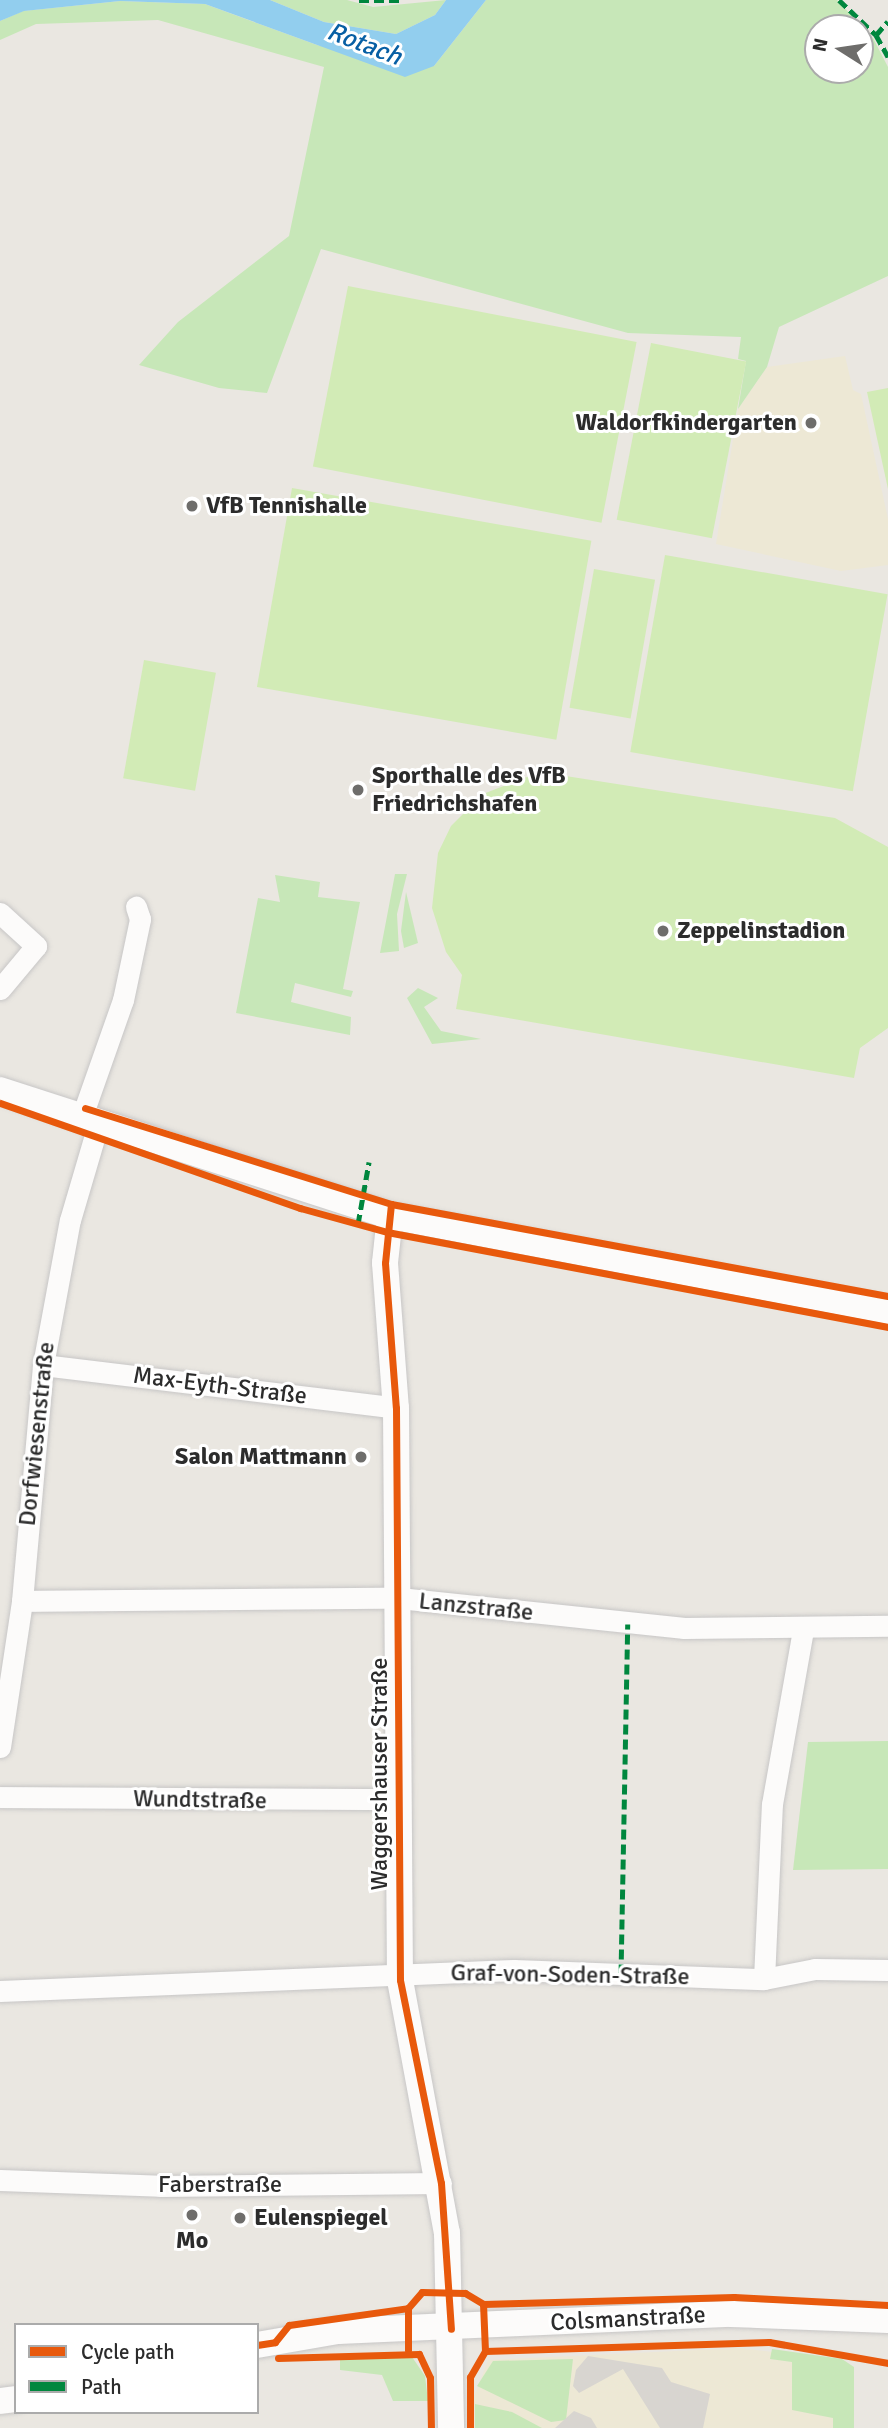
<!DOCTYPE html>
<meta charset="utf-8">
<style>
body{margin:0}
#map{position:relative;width:888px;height:2428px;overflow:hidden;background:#eae7e1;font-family:Signika,sans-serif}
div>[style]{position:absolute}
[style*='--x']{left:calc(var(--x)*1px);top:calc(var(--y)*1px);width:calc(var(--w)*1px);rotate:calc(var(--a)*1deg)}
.education>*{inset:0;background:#ede8d5}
.green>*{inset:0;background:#c7e7b8}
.pitch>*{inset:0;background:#d2ebb6;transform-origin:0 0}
.plaza>*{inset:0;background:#d8d5d0}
.water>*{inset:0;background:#92ceee}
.roads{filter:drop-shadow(0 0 2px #c7c6c6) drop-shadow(0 0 2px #c7c6c6)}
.minor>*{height:21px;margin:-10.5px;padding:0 10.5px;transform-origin:10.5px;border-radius:10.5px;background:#fcfbfa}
.tertiary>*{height:26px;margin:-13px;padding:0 13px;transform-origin:13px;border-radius:13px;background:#fcfbfa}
.quiet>*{height:5px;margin-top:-2.5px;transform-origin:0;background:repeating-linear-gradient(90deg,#00873e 0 10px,transparent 0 15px)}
.cycleway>*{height:7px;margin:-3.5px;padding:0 3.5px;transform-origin:3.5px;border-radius:3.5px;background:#e8590c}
.dots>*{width:19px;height:19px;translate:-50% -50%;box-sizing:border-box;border:4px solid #fff;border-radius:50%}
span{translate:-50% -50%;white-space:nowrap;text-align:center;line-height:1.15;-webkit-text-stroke:6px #fff;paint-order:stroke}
.poi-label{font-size:24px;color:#2c2c2c;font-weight:700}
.right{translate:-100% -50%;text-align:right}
.left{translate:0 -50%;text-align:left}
.street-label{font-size:24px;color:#2c2c2c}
.water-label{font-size:26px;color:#075fa4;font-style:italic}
.legend{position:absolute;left:14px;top:2323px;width:245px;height:91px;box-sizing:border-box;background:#fff;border:2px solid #ababab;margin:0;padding:9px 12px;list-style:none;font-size:21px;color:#2c2c2c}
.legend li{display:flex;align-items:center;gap:14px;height:35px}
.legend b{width:35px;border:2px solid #ababab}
.north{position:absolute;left:804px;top:14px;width:70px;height:70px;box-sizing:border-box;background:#fff;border:2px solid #ababab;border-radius:50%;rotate:282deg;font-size:19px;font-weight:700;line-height:28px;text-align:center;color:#2c2c2c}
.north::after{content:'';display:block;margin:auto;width:24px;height:32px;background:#6e6d6b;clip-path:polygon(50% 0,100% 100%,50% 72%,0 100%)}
</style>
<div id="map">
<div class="education">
<div style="clip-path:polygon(845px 356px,853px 390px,861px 394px,888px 519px,888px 565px,841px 571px,716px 544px,738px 409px,767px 367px)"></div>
<div style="clip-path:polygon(739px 2348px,824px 2358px,837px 2428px,473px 2428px,473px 2400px,488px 2360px)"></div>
</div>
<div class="green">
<div style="clip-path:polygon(270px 0,347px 0,373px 7px,446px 0,435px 15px,396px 34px,324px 22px)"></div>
<div style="clip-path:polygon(evenodd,486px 0,837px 0,873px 38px,888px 67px,888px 276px,779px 327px,767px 367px,738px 409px,746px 361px,738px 359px,741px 337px,628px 333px,321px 249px,267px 393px,219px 388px,139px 365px,178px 322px,289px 236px,324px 67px,158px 20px,36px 24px,0 40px,0 21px,23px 11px,120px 1px,205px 4px,317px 45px,434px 66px,486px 0,818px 28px,860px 28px,860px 70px,818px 70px,818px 28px)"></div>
<div style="clip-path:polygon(395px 874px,407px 874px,397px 914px,399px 951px,380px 953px)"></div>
<div style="clip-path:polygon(275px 875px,320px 882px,318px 897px,360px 902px,343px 989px,353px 991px,351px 997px,295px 983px,291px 1002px,351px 1017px,350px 1035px,236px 1013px,258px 898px,280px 902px)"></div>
<div style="clip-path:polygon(406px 892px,418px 943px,404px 948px,401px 931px)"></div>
<div style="clip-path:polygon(418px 988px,438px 998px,424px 1007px,441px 1031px,481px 1039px,432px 1044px,407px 998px)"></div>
<div style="clip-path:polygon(888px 1741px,888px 1869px,793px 1870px,808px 1742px)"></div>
<div style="clip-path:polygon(772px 2349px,842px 2359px,854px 2367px,854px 2428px,833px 2428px,833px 2418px,792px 2410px,792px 2362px,770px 2359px)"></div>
<div style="clip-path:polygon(410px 2354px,425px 2376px,428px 2401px,393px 2401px,382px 2375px,340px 2370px,340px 2358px)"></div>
<div style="clip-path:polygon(573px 2359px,566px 2420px,551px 2422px,477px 2386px,493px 2361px)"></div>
<div style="clip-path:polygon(475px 2404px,512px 2412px,542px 2428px,475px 2428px)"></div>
</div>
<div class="pitch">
<div style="left:348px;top:286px;width:294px;height:184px;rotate:11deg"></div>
<div style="left:651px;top:343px;width:97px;height:180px;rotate:11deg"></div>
<div style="clip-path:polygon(888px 388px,888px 489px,867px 392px)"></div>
<div style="left:292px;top:488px;width:304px;height:202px;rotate:10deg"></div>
<div style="left:665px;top:555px;width:226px;height:200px;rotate:10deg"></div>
<div style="left:594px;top:569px;width:62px;height:141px;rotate:10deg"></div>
<div style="left:144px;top:660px;width:73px;height:120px;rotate:10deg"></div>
<div style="clip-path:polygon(540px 772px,835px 818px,888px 847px,888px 1028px,860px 1048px,854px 1078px,456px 1009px,462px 975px,446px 952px,432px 908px,438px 853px,451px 826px,483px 794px)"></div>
</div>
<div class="plaza">
<div style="clip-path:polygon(588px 2356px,662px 2368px,671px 2382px,710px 2394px,703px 2428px,660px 2428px,623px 2369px,579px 2393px,573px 2386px,576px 2370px)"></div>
<div style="clip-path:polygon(574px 2411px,591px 2418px,597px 2428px,555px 2428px)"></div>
</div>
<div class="water">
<div style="clip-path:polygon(0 0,270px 0,324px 22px,396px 34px,435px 15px,446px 0,486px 0,434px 66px,405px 77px,205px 4px,120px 1px,24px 11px,0 21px)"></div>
</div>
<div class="roads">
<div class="minor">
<div style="--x:0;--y:913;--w:49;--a:42.5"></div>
<div style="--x:36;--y:946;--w:56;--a:129.9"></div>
<div style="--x:81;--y:1119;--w:126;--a:-70.6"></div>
<div style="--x:123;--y:1000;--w:83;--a:-78.1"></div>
<div style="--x:140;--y:919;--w:13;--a:-108"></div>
<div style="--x:43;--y:1365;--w:356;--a:6.9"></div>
<div style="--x:22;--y:1601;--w:377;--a:-0.5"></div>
<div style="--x:399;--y:1598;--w:287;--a:6"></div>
<div style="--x:684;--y:1628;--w:204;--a:-0.6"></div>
<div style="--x:0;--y:1747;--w:148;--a:-81.4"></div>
<div style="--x:22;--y:1601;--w:237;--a:-84.9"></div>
<div style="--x:43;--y:1365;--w:147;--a:-79.5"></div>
<div style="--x:70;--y:1220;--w:99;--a:-73.6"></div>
<div style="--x:0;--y:1797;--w:400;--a:0.3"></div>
<div style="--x:764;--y:1979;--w:175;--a:-87.4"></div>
<div style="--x:772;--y:1804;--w:177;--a:-79.9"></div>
<div style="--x:0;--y:1991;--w:514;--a:-2.34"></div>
<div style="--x:514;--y:1970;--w:250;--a:2.1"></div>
<div style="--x:764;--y:1979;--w:52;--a:-11.1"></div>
<div style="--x:815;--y:1969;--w:73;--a:0.8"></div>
<div style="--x:0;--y:2180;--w:160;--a:2.1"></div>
<div style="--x:160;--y:2186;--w:281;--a:-0.6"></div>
</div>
<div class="tertiary">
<div style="--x:0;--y:1090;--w:410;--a:17.9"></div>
<div style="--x:390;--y:1216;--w:507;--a:10.8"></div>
<div style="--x:390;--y:1216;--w:47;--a:96.1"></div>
<div style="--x:385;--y:1263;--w:145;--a:85.7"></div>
<div style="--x:396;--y:1408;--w:572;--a:89.6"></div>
<div style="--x:400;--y:1980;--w:257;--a:79.5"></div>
<div style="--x:447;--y:2233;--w:195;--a:88.8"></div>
<div style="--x:257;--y:2345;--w:82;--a:-9.8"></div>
<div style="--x:338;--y:2331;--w:393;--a:-2.5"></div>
<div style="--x:731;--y:2314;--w:157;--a:2.2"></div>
<div style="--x:0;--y:2401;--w:16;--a:-7"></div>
</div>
</div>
<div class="quiet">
<div style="--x:359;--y:0;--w:45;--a:0"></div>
<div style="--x:839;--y:0;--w:51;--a:43.4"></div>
<div style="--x:876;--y:35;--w:25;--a:61"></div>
<div style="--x:876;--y:35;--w:18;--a:-49"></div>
<div style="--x:358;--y:1224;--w:63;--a:-79.9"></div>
<div style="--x:621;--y:1974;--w:350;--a:-88.9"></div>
</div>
<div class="cycleway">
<div style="--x:0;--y:1103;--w:318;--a:19.3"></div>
<div style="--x:300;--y:1208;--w:90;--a:15.4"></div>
<div style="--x:387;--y:1232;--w:510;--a:10.74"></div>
<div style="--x:85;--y:1108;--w:321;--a:17.4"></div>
<div style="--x:391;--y:1204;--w:505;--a:10.49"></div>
<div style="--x:391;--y:1204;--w:59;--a:95.8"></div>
<div style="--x:385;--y:1263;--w:145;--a:85.7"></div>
<div style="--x:396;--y:1408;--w:572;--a:89.6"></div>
<div style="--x:400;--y:1980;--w:207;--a:78.6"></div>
<div style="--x:441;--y:2183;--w:146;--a:86.1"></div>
<div style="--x:257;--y:2345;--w:18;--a:-9"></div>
<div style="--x:275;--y:2342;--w:22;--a:-51"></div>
<div style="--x:289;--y:2325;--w:120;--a:-8.1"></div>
<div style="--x:408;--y:2350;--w:42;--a:-90"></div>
<div style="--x:408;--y:2308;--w:21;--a:-49"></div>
<div style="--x:422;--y:2292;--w:43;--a:1.3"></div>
<div style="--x:465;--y:2293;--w:21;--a:31"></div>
<div style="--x:483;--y:2304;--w:251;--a:-1.6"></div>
<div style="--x:734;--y:2297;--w:154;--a:3"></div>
<div style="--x:485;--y:2351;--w:284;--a:-1.8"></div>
<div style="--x:769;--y:2342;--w:121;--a:10"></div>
<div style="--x:278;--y:2358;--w:141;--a:-1.6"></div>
<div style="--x:419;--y:2354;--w:26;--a:65"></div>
<div style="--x:430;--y:2378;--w:50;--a:88.9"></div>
<div style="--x:470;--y:2428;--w:51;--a:-90"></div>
<div style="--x:470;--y:2377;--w:30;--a:-60"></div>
<div style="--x:485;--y:2351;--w:47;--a:-92.4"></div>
</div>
<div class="dots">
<div style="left:811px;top:423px;background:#6e6d6b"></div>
<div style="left:192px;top:506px;background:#6e6d6b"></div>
<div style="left:358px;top:790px;background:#6e6d6b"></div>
<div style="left:663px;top:931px;background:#6e6d6b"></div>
<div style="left:361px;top:1457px;background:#6e6d6b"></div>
<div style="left:192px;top:2215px;background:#6e6d6b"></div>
<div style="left:240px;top:2218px;background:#6e6d6b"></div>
</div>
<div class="poi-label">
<span class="right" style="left:797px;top:423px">Waldorfkindergarten</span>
<span class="left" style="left:206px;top:506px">VfB Tennishalle</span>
<span class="left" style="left:372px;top:790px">Sporthalle des VfB<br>Friedrichshafen</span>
<span class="left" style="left:677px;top:931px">Zeppelinstadion</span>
<span class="right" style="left:347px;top:1457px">Salon Mattmann</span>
<span class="left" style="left:254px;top:2218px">Eulenspiegel</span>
<span style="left:192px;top:2241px">Mo</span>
</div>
<div class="street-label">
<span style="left:220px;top:1386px;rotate:7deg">Max-Eyth-Straße</span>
<span style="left:37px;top:1434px;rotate:-84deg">Dorfwiesenstraße</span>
<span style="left:476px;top:1607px;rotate:6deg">Lanzstraße</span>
<span style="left:380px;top:1774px;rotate:-90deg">Waggershauser Straße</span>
<span style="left:200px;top:1800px;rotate:1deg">Wundtstraße</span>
<span style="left:570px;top:1975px;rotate:1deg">Graf-von-Soden-Straße</span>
<span style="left:220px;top:2185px">Faberstraße</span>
<span style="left:628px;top:2319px;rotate:-3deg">Colsmanstraße</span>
</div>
<div class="water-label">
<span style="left:364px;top:45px;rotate:21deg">Rotach</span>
</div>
<ul class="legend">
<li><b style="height:9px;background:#e8590c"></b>Cycle path</li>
<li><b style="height:9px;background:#00873e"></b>Path</li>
</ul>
<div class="north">N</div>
</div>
